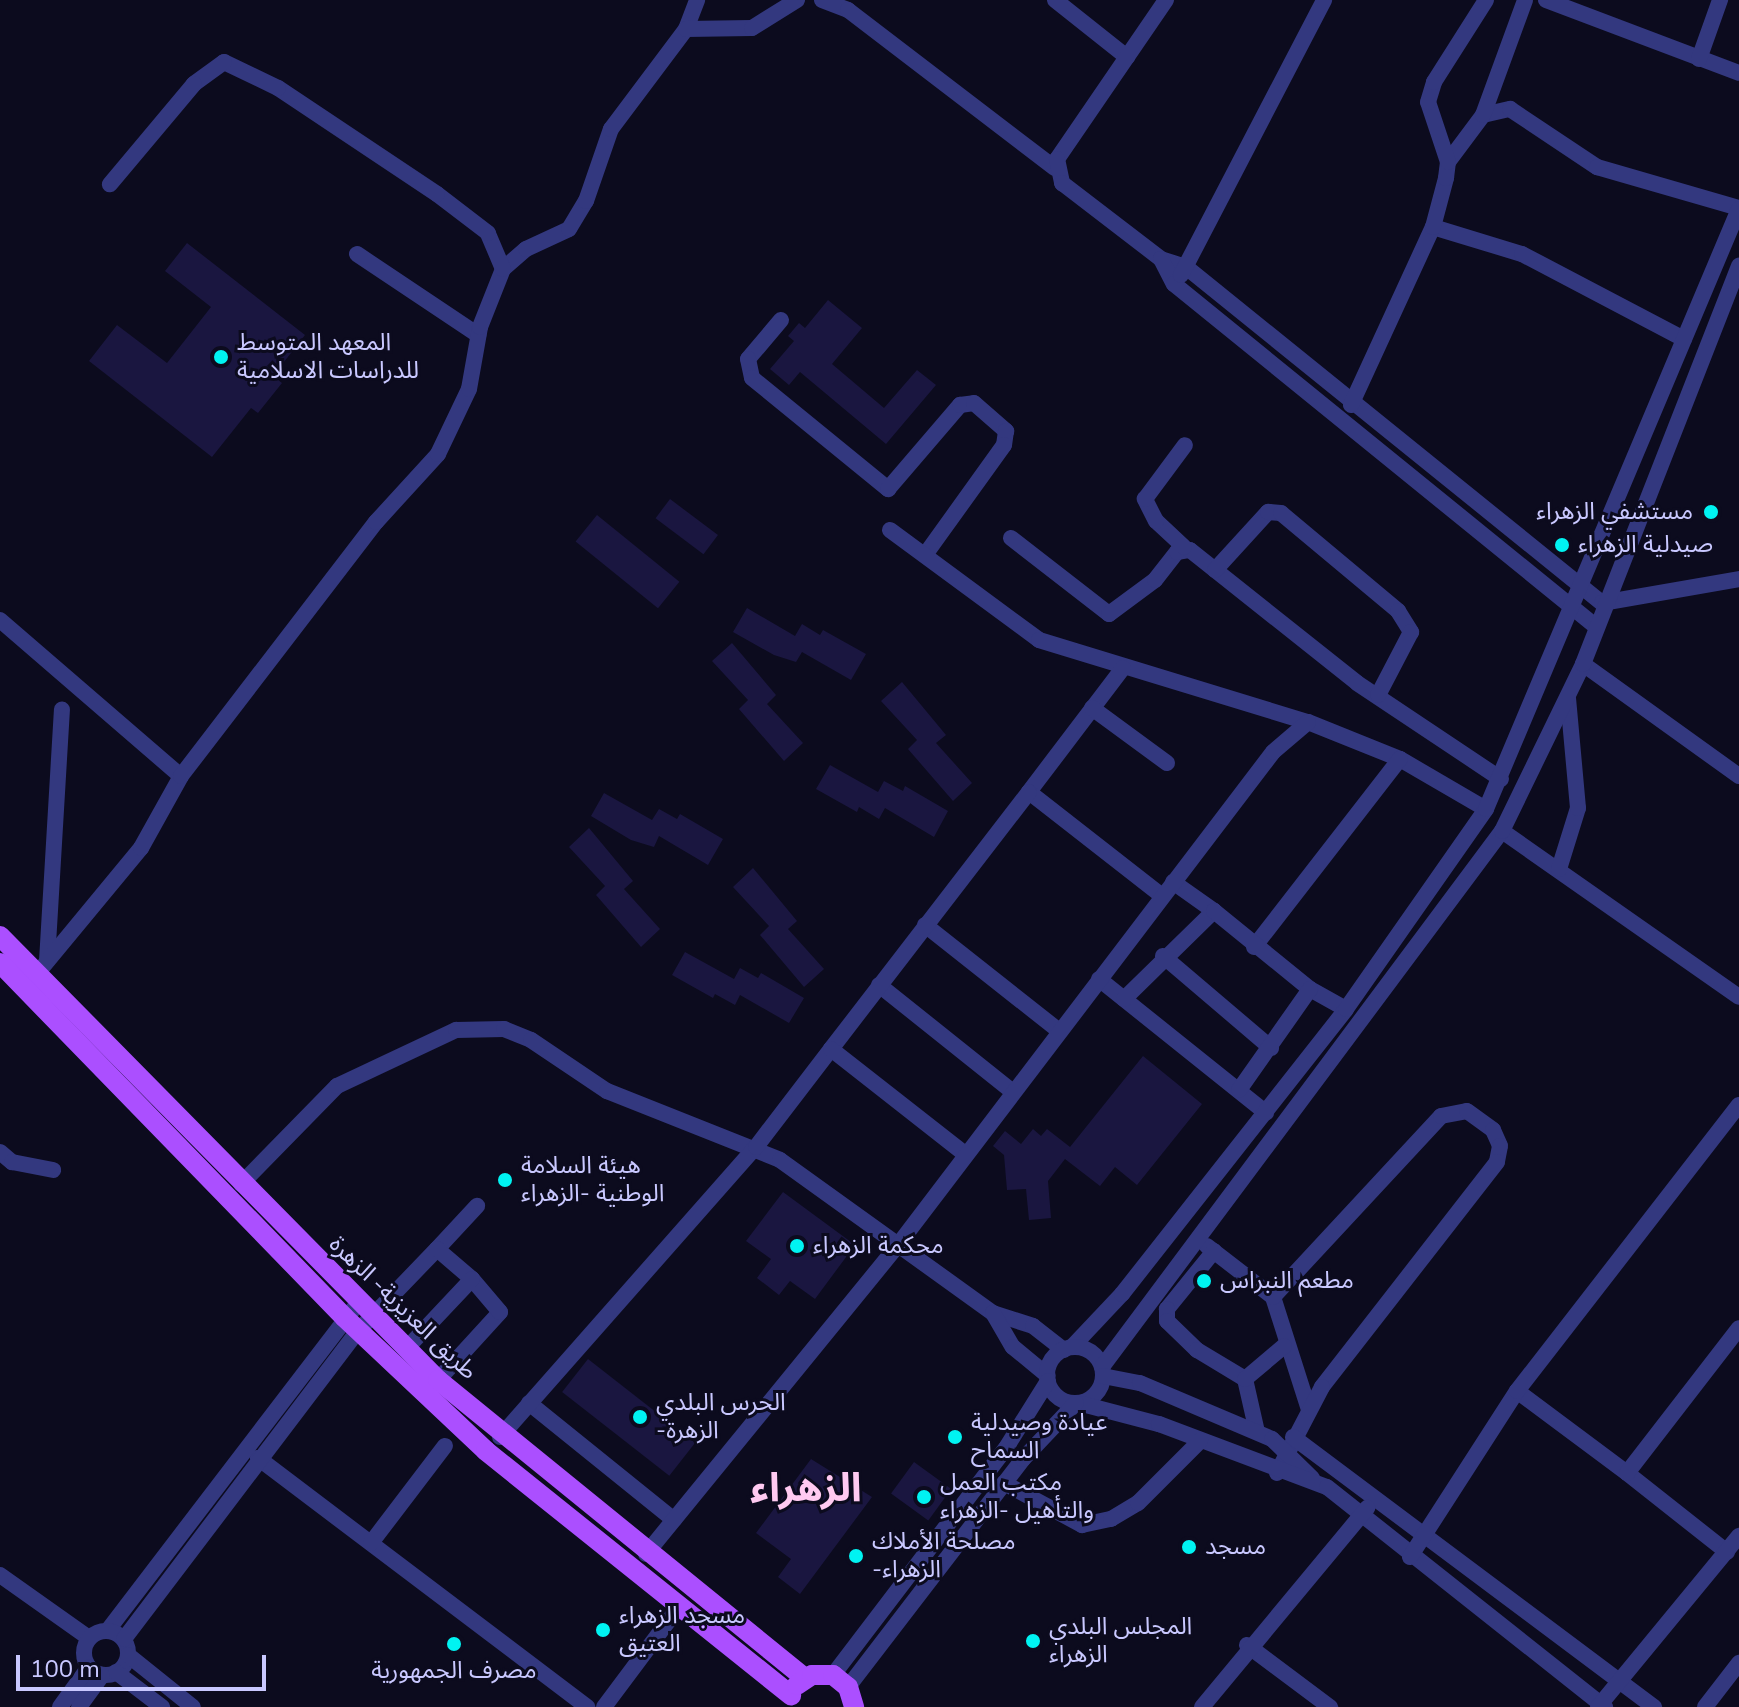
<!DOCTYPE html>
<meta charset="utf-8">
<style>
body{margin:0}
#map{position:relative;width:1739px;height:1707px;overflow:hidden;background:#0c0b1e;font-family:"Nunito Sans","Noto Sans Arabic",sans-serif}
div>[style]{position:absolute}
[style*='--x']{left:calc(var(--x)*1px);top:calc(var(--y)*1px);width:calc(var(--w)*1px);rotate:calc(var(--a)*1deg)}
.building>*{inset:0;background:#1a1640;transform-origin:0 0}
.minor>*{height:16px;margin:-8px;padding:0 8px;transform-origin:8px;border-radius:8px;background:#33387f}
.minor>.ring{margin:-8px;padding:0;box-sizing:content-box;background:none;border:16px solid #33387f;border-radius:50%}
.major>*{height:20px;margin:-10px;padding:0 10px;transform-origin:10px;border-radius:10px;background:#ab4fff}
.dots>*{width:22px;height:22px;translate:-50% -50%;box-sizing:border-box;border:4px solid #0c0b1e;border-radius:50%}
span{translate:-50% -50%;white-space:nowrap;text-align:center;line-height:1.15;-webkit-text-stroke:6px #0c0b1e;paint-order:stroke}
.poi-label{font-size:24px;color:#c9c8ff}
.left{translate:0 -50%;text-align:left}
.right{translate:-100% -50%;text-align:right}
.street-label{font-size:24px;color:#c9c8ff}
.town-label{font-size:40px;color:#ffcaf1;font-weight:700}
.scale{position:absolute;left:16px;top:1655px;width:250px;height:36px;box-sizing:border-box;border:4px solid #c9c8ff;border-top:0;padding-left:10px;font-size:24px;line-height:28px;white-space:nowrap;color:#c9c8ff;-webkit-text-stroke:6px #0c0b1e;paint-order:stroke}
</style>
<div id="map">
<div class="building">
<div style="clip-path:polygon(187px 243px,305px 335px,273px 376px,282px 383px,258px 413px,251px 408px,212px 457px,89px 361px,117px 325px,167px 363px,211px 307px,165px 271px)"></div>
<div style="clip-path:polygon(828px 300px,862px 328px,832px 364px,884px 408px,917px 370px,936px 385px,886px 444px,800px 372px,789px 385px,770px 369px,794px 341px,788px 336px,799px 323px,805px 328px)"></div>
<div style="left:670px;top:499px;width:60px;height:24px;rotate:37deg"></div>
<div style="left:597px;top:515px;width:106px;height:34px;rotate:39deg"></div>
<div style="clip-path:polygon(747px 608px,795px 636px,802px 624px,820px 635px,823px 630px,866px 654px,851px 680px,802px 652px,796px 662px,774px 655px,733px 632px)"></div>
<div style="clip-path:polygon(732px 643px,776px 695px,767px 704px,803px 743px,784px 761px,739px 709px,748px 700px,712px 661px)"></div>
<div style="clip-path:polygon(902px 682px,946px 735px,936px 743px,972px 783px,953px 801px,908px 749px,917px 740px,881px 701px)"></div>
<div style="clip-path:polygon(830px 765px,878px 792px,884px 781px,903px 791px,905px 786px,948px 811px,934px 837px,885px 808px,879px 819px,859px 807px,857px 812px,816px 789px)"></div>
<div style="clip-path:polygon(604px 793px,652px 820px,659px 809px,677px 819px,680px 814px,723px 839px,708px 865px,659px 836px,654px 847px,631px 840px,591px 816px)"></div>
<div style="clip-path:polygon(589px 828px,633px 881px,624px 889px,660px 929px,641px 947px,596px 895px,605px 886px,569px 847px)"></div>
<div style="clip-path:polygon(753px 868px,797px 921px,788px 929px,824px 969px,804px 987px,760px 935px,769px 926px,733px 887px)"></div>
<div style="clip-path:polygon(685px 952px,734px 979px,740px 968px,758px 978px,761px 973px,804px 998px,789px 1023px,740px 995px,735px 1005px,715px 994px,713px 998px,672px 975px)"></div>
<div style="clip-path:polygon(1143px 1056px,1202px 1104px,1137px 1185px,1115px 1167px,1100px 1186px,1065px 1159px,1048px 1181px,1051px 1218px,1029px 1220px,1026px 1189px,1007px 1190px,1004px 1155px,993px 1146px,1005px 1131px,1021px 1144px,1033px 1129px,1041px 1136px,1047px 1129px,1070px 1147px)"></div>
<div style="clip-path:polygon(783px 1192px,855px 1245px,815px 1299px,790px 1281px,779px 1295px,757px 1278px,771px 1259px,746px 1241px)"></div>
<div style="left:588px;top:1359px;width:136px;height:42px;rotate:38deg"></div>
<div style="clip-path:polygon(811px 1459px,872px 1497px,800px 1594px,778px 1577px,791px 1559px,756px 1533px)"></div>
<div style="left:914px;top:1462px;width:46px;height:39px;rotate:36deg"></div>
</div>
<div class="minor">
<div style="--x:822;--y:0;--w:28;--a:21"></div>
<div style="--x:848;--y:10;--w:260;--a:37.4"></div>
<div style="--x:1055;--y:0;--w:92;--a:38.4"></div>
<div style="--x:1166;--y:0;--w:193;--a:124.4"></div>
<div style="--x:1057;--y:159;--w:25;--a:78"></div>
<div style="--x:1062;--y:183;--w:125;--a:37.5"></div>
<div style="--x:1161;--y:259;--w:26;--a:18"></div>
<div style="--x:1186;--y:267;--w:535;--a:38.93"></div>
<div style="--x:1602;--y:603;--w:139;--a:-9.9"></div>
<div style="--x:1546;--y:0;--w:206;--a:20.7"></div>
<div style="--x:686;--y:29;--w:31;--a:-69"></div>
<div style="--x:1699;--y:59;--w:63;--a:-70.4"></div>
<div style="--x:1483;--y:115;--w:28;--a:-13"></div>
<div style="--x:1510;--y:109;--w:105;--a:33.7"></div>
<div style="--x:1597;--y:167;--w:148;--a:16.1"></div>
<div style="--x:1448;--y:162;--w:59;--a:-53.3"></div>
<div style="--x:1483;--y:115;--w:122;--a:-69.9"></div>
<div style="--x:1433;--y:227;--w:93;--a:16.9"></div>
<div style="--x:1522;--y:254;--w:183;--a:27.7"></div>
<div style="--x:357;--y:254;--w:146;--a:33.8"></div>
<div style="--x:1161;--y:259;--w:28;--a:63"></div>
<div style="--x:1174;--y:284;--w:541;--a:39.07"></div>
<div style="--x:503;--y:269;--w:30;--a:-41"></div>
<div style="--x:526;--y:249;--w:47;--a:-24.9"></div>
<div style="--x:569;--y:229;--w:33;--a:-59"></div>
<div style="--x:586;--y:201;--w:76;--a:-70.9"></div>
<div style="--x:611;--y:129;--w:125;--a:-53.1"></div>
<div style="--x:686;--y:29;--w:66;--a:-0.9"></div>
<div style="--x:752;--y:28;--w:53;--a:-31.9"></div>
<div style="--x:1181;--y:275;--w:310;--a:-62.5"></div>
<div style="--x:781;--y:320;--w:51;--a:130.2"></div>
<div style="--x:748;--y:359;--w:19;--a:78"></div>
<div style="--x:752;--y:378;--w:176;--a:39.2"></div>
<div style="--x:888;--y:489;--w:111;--a:-49.4"></div>
<div style="--x:960;--y:405;--w:14;--a:-8"></div>
<div style="--x:974;--y:403;--w:43;--a:41.2"></div>
<div style="--x:1006;--y:431;--w:14;--a:98"></div>
<div style="--x:1004;--y:445;--w:135;--a:125.7"></div>
<div style="--x:1351;--y:405;--w:196;--a:-65.3"></div>
<div style="--x:1433;--y:227;--w:51;--a:-75.1"></div>
<div style="--x:1446;--y:178;--w:16;--a:-83"></div>
<div style="--x:1448;--y:162;--w:63;--a:-108.4"></div>
<div style="--x:1428;--y:102;--w:21;--a:-73"></div>
<div style="--x:1434;--y:82;--w:97;--a:-57.6"></div>
<div style="--x:890;--y:530;--w:185;--a:36.4"></div>
<div style="--x:1039;--y:640;--w:281;--a:17"></div>
<div style="--x:1308;--y:722;--w:99;--a:21.9"></div>
<div style="--x:1400;--y:759;--w:99;--a:30.2"></div>
<div style="--x:1011;--y:538;--w:124;--a:37.8"></div>
<div style="--x:1109;--y:614;--w:57;--a:-36.5"></div>
<div style="--x:1155;--y:580;--w:36;--a:-52"></div>
<div style="--x:1177;--y:552;--w:13;--a:-9"></div>
<div style="--x:1190;--y:550;--w:213;--a:38.5"></div>
<div style="--x:1357;--y:683;--w:173;--a:33.7"></div>
<div style="--x:1184;--y:547;--w:38;--a:-137"></div>
<div style="--x:1156;--y:521;--w:25;--a:-117"></div>
<div style="--x:1145;--y:499;--w:67;--a:-53.5"></div>
<div style="--x:1215;--y:570;--w:79;--a:-47.6"></div>
<div style="--x:1268;--y:512;--w:13;--a:4"></div>
<div style="--x:1281;--y:513;--w:153;--a:39.9"></div>
<div style="--x:1398;--y:611;--w:25;--a:58"></div>
<div style="--x:1411;--y:632;--w:71;--a:117.6"></div>
<div style="--x:0;--y:620;--w:239;--a:40.8"></div>
<div style="--x:1583;--y:664;--w:192;--a:35.7"></div>
<div style="--x:1123;--y:668;--w:156;--a:127.2"></div>
<div style="--x:1029;--y:792;--w:169;--a:38"></div>
<div style="--x:1092;--y:708;--w:93;--a:36.3"></div>
<div style="--x:1502;--y:831;--w:289;--a:35"></div>
<div style="--x:1559;--y:869;--w:64;--a:-72.7"></div>
<div style="--x:1578;--y:808;--w:110;--a:-95.2"></div>
<div style="--x:1173;--y:882;--w:50;--a:35.3"></div>
<div style="--x:925;--y:925;--w:171;--a:38.3"></div>
<div style="--x:1254;--y:947;--w:238;--a:-52.2"></div>
<div style="--x:1163;--y:956;--w:142;--a:40.4"></div>
<div style="--x:47;--y:961;--w:252;--a:-86.6"></div>
<div style="--x:1099;--y:979;--w:214;--a:38.7"></div>
<div style="--x:31;--y:981;--w:173;--a:-50.4"></div>
<div style="--x:141;--y:848;--w:82;--a:-60.9"></div>
<div style="--x:181;--y:776;--w:320;--a:-52.5"></div>
<div style="--x:376;--y:522;--w:92;--a:-47.6"></div>
<div style="--x:438;--y:454;--w:72;--a:-64.5"></div>
<div style="--x:469;--y:389;--w:63;--a:-79.9"></div>
<div style="--x:480;--y:327;--w:62;--a:-68.4"></div>
<div style="--x:503;--y:269;--w:39;--a:-113"></div>
<div style="--x:488;--y:233;--w:64;--a:-142.6"></div>
<div style="--x:437;--y:194;--w:191;--a:-146.3"></div>
<div style="--x:278;--y:88;--w:60;--a:-154.3"></div>
<div style="--x:224;--y:62;--w:37;--a:144"></div>
<div style="--x:194;--y:84;--w:131;--a:130"></div>
<div style="--x:879;--y:985;--w:171;--a:38.6"></div>
<div style="--x:1310;--y:989;--w:41;--a:29.1"></div>
<div style="--x:1124;--y:999;--w:126;--a:-44.4"></div>
<div style="--x:1214;--y:911;--w:124;--a:39.1"></div>
<div style="--x:1310;--y:989;--w:123;--a:125.1"></div>
<div style="--x:831;--y:1049;--w:324;--a:-52.4"></div>
<div style="--x:0;--y:1152;--w:16;--a:40"></div>
<div style="--x:12;--y:1162;--w:42;--a:11"></div>
<div style="--x:241;--y:1184;--w:137;--a:-45.6"></div>
<div style="--x:337;--y:1086;--w:132;--a:-25.2"></div>
<div style="--x:456;--y:1030;--w:48;--a:-1.2"></div>
<div style="--x:504;--y:1029;--w:29;--a:22"></div>
<div style="--x:531;--y:1040;--w:92;--a:33.9"></div>
<div style="--x:607;--y:1091;--w:186;--a:21.7"></div>
<div style="--x:780;--y:1160;--w:262;--a:35.7"></div>
<div style="--x:993;--y:1313;--w:42;--a:18"></div>
<div style="--x:1033;--y:1326;--w:39;--a:38"></div>
<div style="--x:1207;--y:1246;--w:83;--a:37.7"></div>
<div style="--x:1273;--y:1297;--w:119;--a:72.3"></div>
<div style="--x:437;--y:1249;--w:59;--a:-47.1"></div>
<div style="--x:1214;--y:1251;--w:75;--a:129"></div>
<div style="--x:1167;--y:1309;--w:12;--a:90"></div>
<div style="--x:1167;--y:1321;--w:42;--a:44"></div>
<div style="--x:1197;--y:1350;--w:56;--a:31.1"></div>
<div style="--x:1245;--y:1379;--w:54;--a:77.2"></div>
<div style="--x:1273;--y:1297;--w:247;--a:-47.1"></div>
<div style="--x:1441;--y:1116;--w:26;--a:-11"></div>
<div style="--x:1467;--y:1111;--w:32;--a:36"></div>
<div style="--x:1493;--y:1130;--w:17;--a:66"></div>
<div style="--x:1500;--y:1146;--w:16;--a:101"></div>
<div style="--x:1497;--y:1162;--w:285;--a:127.9"></div>
<div style="--x:1322;--y:1387;--w:97;--a:117.6"></div>
<div style="--x:993;--y:1313;--w:39;--a:60"></div>
<div style="--x:1013;--y:1347;--w:45;--a:39.6"></div>
<div style="--x:1072;--y:1347;--w:73;--a:-46.7"></div>
<div style="--x:1122;--y:1294;--w:362;--a:-51.8"></div>
<div style="--x:1346;--y:1009;--w:244;--a:-55"></div>
<div style="--x:1486;--y:809;--w:651;--a:-67.14"></div>
<div class="ring" style="left:1047px;top:1347px;width:40px;height:40px"></div>
<div style="--x:1102;--y:1367;--w:669;--a:-53.27"></div>
<div style="--x:1502;--y:831;--w:186;--a:-64.1"></div>
<div style="--x:1583;--y:664;--w:428;--a:-68.6"></div>
<div style="--x:1103;--y:1376;--w:38;--a:11"></div>
<div style="--x:1140;--y:1383;--w:143;--a:23"></div>
<div style="--x:1272;--y:1439;--w:56;--a:44.3"></div>
<div style="--x:1245;--y:1379;--w:51;--a:-40.2"></div>
<div style="--x:438;--y:1380;--w:92;--a:-47.6"></div>
<div style="--x:500;--y:1312;--w:43;--a:-130.3"></div>
<div style="--x:1517;--y:1391;--w:137;--a:36.7"></div>
<div style="--x:529;--y:1403;--w:186;--a:38.9"></div>
<div style="--x:1082;--y:1404;--w:80;--a:14.6"></div>
<div style="--x:1159;--y:1424;--w:179;--a:20.6"></div>
<div style="--x:1327;--y:1487;--w:355;--a:38.4"></div>
<div style="--x:500;--y:1437;--w:387;--a:-48.6"></div>
<div style="--x:756;--y:1147;--w:123;--a:-52.6"></div>
<div style="--x:831;--y:1049;--w:170;--a:38.1"></div>
<div style="--x:1293;--y:1437;--w:451;--a:36.8"></div>
<div style="--x:258;--y:1458;--w:413;--a:37.1"></div>
<div style="--x:1004;--y:1483;--w:89;--a:28.3"></div>
<div style="--x:1082;--y:1525;--w:30;--a:-12"></div>
<div style="--x:1111;--y:1519;--w:31;--a:-31"></div>
<div style="--x:1138;--y:1503;--w:88;--a:-45"></div>
<div style="--x:371;--y:1543;--w:122;--a:-52.7"></div>
<div style="--x:1727;--y:1552;--w:127;--a:-141.7"></div>
<div style="--x:1627;--y:1473;--w:183;--a:-52.3"></div>
<div style="--x:646;--y:1554;--w:399;--a:-50.8"></div>
<div style="--x:898;--y:1245;--w:619;--a:-52.74"></div>
<div style="--x:1273;--y:752;--w:46;--a:-40.6"></div>
<div style="--x:1410;--y:1557;--w:197;--a:-57.2"></div>
<div style="--x:1517;--y:1391;--w:362;--a:-52.2"></div>
<div style="--x:0;--y:1575;--w:109;--a:35.3"></div>
<div style="--x:108;--y:1630;--w:410;--a:-52.6"></div>
<div class="ring" style="left:84px;top:1631px;width:28px;height:28px"></div>
<div style="--x:124;--y:1639;--w:387;--a:-52.8"></div>
<div style="--x:358;--y:1331;--w:114;--a:-46.1"></div>
<div style="--x:437;--y:1249;--w:46;--a:40.6"></div>
<div style="--x:472;--y:1279;--w:96;--a:133.3"></div>
<div style="--x:1247;--y:1645;--w:104;--a:36.8"></div>
<div style="--x:128;--y:1655;--w:83;--a:38.7"></div>
<div style="--x:116;--y:1672;--w:58;--a:37.3"></div>
<div style="--x:833;--y:1675;--w:285;--a:-52.7"></div>
<div style="--x:1006;--y:1448;--w:79;--a:-57.9"></div>
<div style="--x:848;--y:1687;--w:287;--a:-52.5"></div>
<div style="--x:1023;--y:1459;--w:77;--a:-46.6"></div>
<div style="--x:60;--y:1707;--w:49;--a:-54.1"></div>
<div style="--x:79;--y:1707;--w:39;--a:-54"></div>
<div style="--x:604;--y:1707;--w:124;--a:-53.2"></div>
<div style="--x:1202;--y:1707;--w:259;--a:-50.3"></div>
<div style="--x:1598;--y:1707;--w:222;--a:-50.5"></div>
<div style="--x:1705;--y:1707;--w:56;--a:-52.3"></div>
</div>
<div class="major">
<div style="--x:0;--y:936;--w:624;--a:45.39"></div>
<div style="--x:438;--y:1380;--w:473;--a:39.1"></div>
<div style="--x:0;--y:963;--w:494;--a:45.8"></div>
<div style="--x:344;--y:1317;--w:195;--a:43.3"></div>
<div style="--x:486;--y:1451;--w:391;--a:38.7"></div>
<div style="--x:797;--y:1685;--w:18;--a:-34"></div>
<div style="--x:812;--y:1675;--w:21;--a:0"></div>
<div style="--x:833;--y:1675;--w:19;--a:39"></div>
<div style="--x:848;--y:1687;--w:21;--a:73"></div>
</div>
<div class="dots">
<div style="left:221px;top:357px;background:#00f3f2"></div>
<div style="left:1711px;top:512px;background:#00f3f2"></div>
<div style="left:1562px;top:545px;background:#00f3f2"></div>
<div style="left:505px;top:1180px;background:#00f3f2"></div>
<div style="left:797px;top:1246px;background:#00f3f2"></div>
<div style="left:1204px;top:1281px;background:#00f3f2"></div>
<div style="left:640px;top:1417px;background:#00f3f2"></div>
<div style="left:955px;top:1437px;background:#00f3f2"></div>
<div style="left:924px;top:1497px;background:#00f3f2"></div>
<div style="left:1189px;top:1547px;background:#00f3f2"></div>
<div style="left:856px;top:1556px;background:#00f3f2"></div>
<div style="left:603px;top:1630px;background:#00f3f2"></div>
<div style="left:1033px;top:1641px;background:#00f3f2"></div>
<div style="left:454px;top:1644px;background:#00f3f2"></div>
</div>
<div class="poi-label">
<span class="left" style="left:237px;top:357px">المعهد المتوسط<br>للدراسات الاسلامية</span>
<span class="right" style="left:1693px;top:512px">مستشفي الزهراء</span>
<span class="left" style="left:1578px;top:545px">صيدلية الزهراء</span>
<span class="left" style="left:521px;top:1180px">هيئة السلامة<br>الوطنية -الزهراء</span>
<span class="left" style="left:813px;top:1246px">محكمة الزهراء</span>
<span class="left" style="left:1220px;top:1281px">مطعم النبراس</span>
<span class="left" style="left:656px;top:1417px">الحرس البلدي<br>-الزهرة</span>
<span class="left" style="left:971px;top:1437px">عيادة وصيدلية<br>السماح</span>
<span class="left" style="left:940px;top:1497px">مكتب العمل<br>والتأهيل -الزهراء</span>
<span class="left" style="left:872px;top:1556px">مصلحة الأملاك<br>-الزهراء</span>
<span class="left" style="left:1205px;top:1547px">مسجد</span>
<span class="left" style="left:619px;top:1630px">مسجد الزهراء<br>العتيق</span>
<span class="left" style="left:1049px;top:1641px">المجلس البلدي<br>الزهراء</span>
<span style="left:454px;top:1671px">مصرف الجمهورية</span>
</div>
<div class="street-label">
<span style="left:403px;top:1308px;rotate:44deg">طريق العزيزية- الزهرة</span>
</div>
<div class="town-label">
<span style="left:806px;top:1488px">الزهراء</span>
</div>
<div class="scale">100 m</div>
</div>
